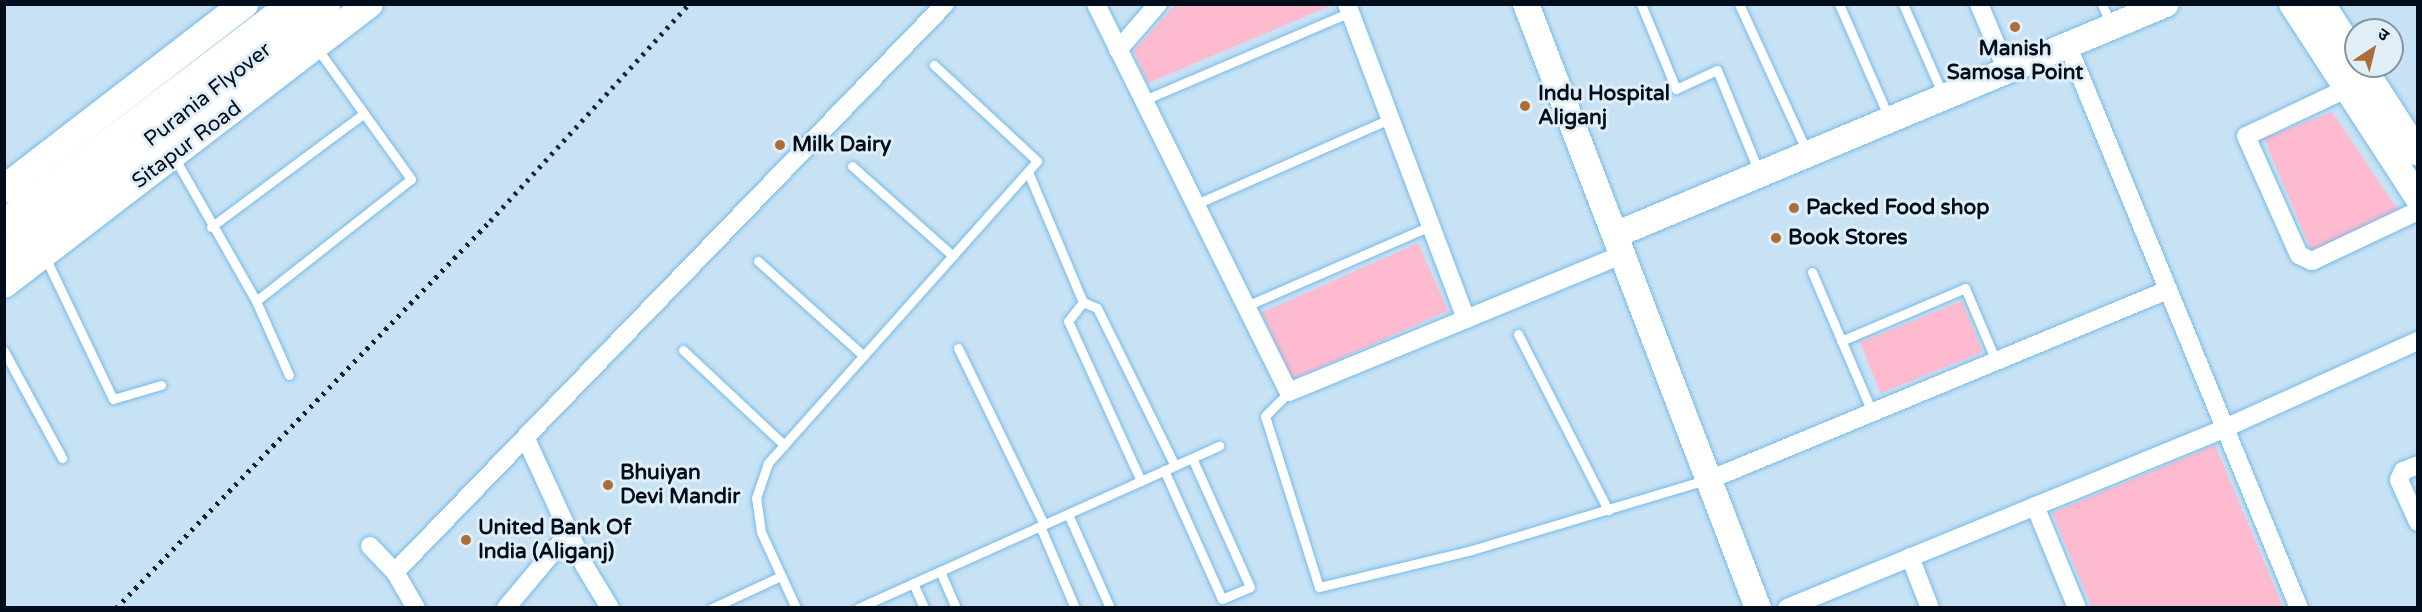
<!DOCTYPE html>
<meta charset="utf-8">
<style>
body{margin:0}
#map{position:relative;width:2422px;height:612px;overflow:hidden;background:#c8e2f5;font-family:"Varela Round","Noto Sans Devanagari",sans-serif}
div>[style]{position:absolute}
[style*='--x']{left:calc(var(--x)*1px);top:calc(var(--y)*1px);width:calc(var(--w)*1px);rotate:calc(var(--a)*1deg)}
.green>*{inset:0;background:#febacf;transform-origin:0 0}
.roads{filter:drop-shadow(0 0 2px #76bbe8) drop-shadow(0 0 2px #76bbe8)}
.lane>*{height:9px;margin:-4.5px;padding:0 4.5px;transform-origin:4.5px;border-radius:4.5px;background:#fff}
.street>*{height:18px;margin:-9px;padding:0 9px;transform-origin:9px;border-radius:9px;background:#fff}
.secondary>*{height:26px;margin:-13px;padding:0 13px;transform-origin:13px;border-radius:13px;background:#fff}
.primary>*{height:28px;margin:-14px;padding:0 14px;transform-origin:14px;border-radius:14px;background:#fff}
.rail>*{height:4.5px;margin-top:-2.25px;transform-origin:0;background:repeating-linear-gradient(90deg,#142230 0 3px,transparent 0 9px)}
.dots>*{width:16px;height:16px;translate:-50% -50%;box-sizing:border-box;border:3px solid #e0eef7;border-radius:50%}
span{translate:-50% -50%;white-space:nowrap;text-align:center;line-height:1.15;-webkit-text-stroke:6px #e0eef7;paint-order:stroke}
.poi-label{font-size:21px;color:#000d1a;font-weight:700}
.left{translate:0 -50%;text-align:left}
.street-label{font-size:21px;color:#000d1a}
.frame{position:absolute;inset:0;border:6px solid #000d1a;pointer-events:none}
.north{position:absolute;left:2344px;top:18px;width:60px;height:60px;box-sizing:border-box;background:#e0eef7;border:2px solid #86949f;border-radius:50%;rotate:35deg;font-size:16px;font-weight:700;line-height:24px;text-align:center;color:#000d1a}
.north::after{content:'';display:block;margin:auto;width:21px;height:27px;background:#ae6d36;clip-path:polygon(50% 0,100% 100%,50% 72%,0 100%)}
</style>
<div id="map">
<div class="green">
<div style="clip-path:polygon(1175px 5px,1175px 4px,1332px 5px,1148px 83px,1134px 51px)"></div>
<div style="clip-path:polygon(2332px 112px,2400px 213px,2312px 252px,2264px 138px)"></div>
<div style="left:1418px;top:243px;width:74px;height:171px;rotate:66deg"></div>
<div style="left:1962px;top:301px;width:55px;height:110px;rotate:68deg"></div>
<div style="clip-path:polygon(2215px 445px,2283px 607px,2092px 607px,2052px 513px)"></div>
</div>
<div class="roads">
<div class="lane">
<div style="--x:1641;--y:4;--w:92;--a:67.6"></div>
<div style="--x:1676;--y:89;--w:45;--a:-24.9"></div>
<div style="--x:1717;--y:70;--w:110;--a:67.6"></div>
<div style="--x:1739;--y:4;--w:163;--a:65.3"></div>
<div style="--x:1839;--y:4;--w:124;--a:66.3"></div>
<div style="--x:1903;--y:4;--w:99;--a:66.3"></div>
<div style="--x:2102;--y:4;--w:23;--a:67"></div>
<div style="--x:1144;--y:100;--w:224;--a:-23.1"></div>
<div style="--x:174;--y:157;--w:166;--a:60.3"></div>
<div style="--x:256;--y:301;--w:81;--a:66"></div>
<div style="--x:852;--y:166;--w:135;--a:41.7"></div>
<div style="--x:1028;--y:172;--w:141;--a:67.1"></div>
<div style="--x:1083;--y:302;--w:15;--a:23"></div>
<div style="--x:1097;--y:308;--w:176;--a:63.7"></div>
<div style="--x:1196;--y:204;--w:212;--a:-23.7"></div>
<div style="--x:211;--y:227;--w:188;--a:-36.6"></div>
<div style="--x:45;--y:257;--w:157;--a:64.4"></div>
<div style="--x:113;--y:399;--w:50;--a:-16.3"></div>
<div style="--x:758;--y:261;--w:142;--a:41.9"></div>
<div style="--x:1812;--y:272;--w:152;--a:66.8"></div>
<div style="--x:256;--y:301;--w:197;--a:-38.2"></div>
<div style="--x:411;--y:179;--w:163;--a:-125.7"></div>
<div style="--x:1083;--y:302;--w:24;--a:128"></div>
<div style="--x:1068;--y:321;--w:176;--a:65.5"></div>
<div style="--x:1246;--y:306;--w:201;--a:-23.5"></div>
<div style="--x:1518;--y:334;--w:198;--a:62.9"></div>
<div style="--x:1841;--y:341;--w:135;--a:-23.1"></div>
<div style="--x:1965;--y:288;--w:79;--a:67"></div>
<div style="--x:958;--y:348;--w:196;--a:64"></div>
<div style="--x:683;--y:350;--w:139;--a:43.2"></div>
<div style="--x:4;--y:351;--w:122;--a:61.5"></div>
<div style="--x:1289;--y:392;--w:34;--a:135"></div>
<div style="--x:1265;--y:416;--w:179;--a:72.5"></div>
<div style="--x:1319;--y:587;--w:157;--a:-13.6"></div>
<div style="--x:1472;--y:550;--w:244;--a:-16.7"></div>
<div style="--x:1164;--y:470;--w:141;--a:65.8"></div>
<div style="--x:1222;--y:599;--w:30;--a:-23"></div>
<div style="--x:1250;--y:587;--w:141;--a:-114.2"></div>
<div style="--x:1068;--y:514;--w:103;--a:65.9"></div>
<div style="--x:1040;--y:526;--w:89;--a:66.9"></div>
<div style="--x:940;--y:571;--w:40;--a:66.6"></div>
<div style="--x:913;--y:583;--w:27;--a:66"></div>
<div style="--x:712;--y:608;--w:76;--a:-24.9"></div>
<div style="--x:796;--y:608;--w:84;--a:-114.7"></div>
<div style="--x:761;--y:532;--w:34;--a:-98"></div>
<div style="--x:756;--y:498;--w:37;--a:-71"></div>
<div style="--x:768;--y:463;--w:404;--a:-48.3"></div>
<div style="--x:1037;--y:161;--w:141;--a:-137"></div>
<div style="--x:858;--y:608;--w:396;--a:-24.2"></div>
</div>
<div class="street">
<div style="--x:1096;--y:4;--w:433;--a:63.6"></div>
<div style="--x:1289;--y:392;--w:360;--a:-22.4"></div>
<div style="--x:1347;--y:4;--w:337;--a:69.3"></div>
<div style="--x:1979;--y:4;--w:73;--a:67.3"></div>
<div style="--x:2068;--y:46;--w:608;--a:67.66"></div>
<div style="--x:1118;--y:50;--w:61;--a:-49"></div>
<div style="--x:2346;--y:89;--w:110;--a:154.8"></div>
<div style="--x:2246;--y:136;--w:130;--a:66"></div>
<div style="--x:2299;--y:255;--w:14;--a:25"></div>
<div style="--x:2312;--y:261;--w:117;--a:-25.3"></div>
<div style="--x:527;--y:441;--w:136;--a:65.3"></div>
<div style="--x:584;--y:565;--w:50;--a:58.8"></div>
<div style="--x:2418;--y:465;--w:16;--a:158"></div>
<div style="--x:2403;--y:471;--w:10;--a:114"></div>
<div style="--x:2399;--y:480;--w:46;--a:65.7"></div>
<div style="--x:1709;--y:480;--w:497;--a:-22.5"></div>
<div style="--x:2035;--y:506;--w:110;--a:67.6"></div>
<div style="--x:370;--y:546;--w:36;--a:46"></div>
<div style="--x:1910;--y:557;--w:55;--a:68.6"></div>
<div style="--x:416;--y:608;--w:42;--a:-120.3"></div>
<div style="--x:395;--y:572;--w:791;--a:-45.92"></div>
<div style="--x:506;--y:608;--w:98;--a:-50"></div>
<div style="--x:1787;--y:608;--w:474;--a:-22.3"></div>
<div style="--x:2225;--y:428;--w:212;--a:-24.3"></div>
</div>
<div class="secondary">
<div style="--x:1526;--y:4;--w:647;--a:68.99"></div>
<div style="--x:2292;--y:4;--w:231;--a:57"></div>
<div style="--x:2322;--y:4;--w:63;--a:57.3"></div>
<div style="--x:2362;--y:66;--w:103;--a:57.2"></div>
<div style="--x:4;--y:222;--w:360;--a:-37.3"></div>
<div style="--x:1615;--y:235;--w:597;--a:-22.75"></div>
<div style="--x:4;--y:253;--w:408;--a:-37.6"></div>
</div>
<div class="primary">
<div style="--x:4;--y:189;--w:303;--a:-37.6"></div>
<div style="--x:4;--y:284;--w:460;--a:-37.5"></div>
</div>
</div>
<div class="rail">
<div style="--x:116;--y:608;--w:538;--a:-45.98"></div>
<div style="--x:490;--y:221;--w:294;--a:-47.5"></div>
</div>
<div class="dots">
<div style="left:2015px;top:27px;background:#ae6d36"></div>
<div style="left:1525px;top:106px;background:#ae6d36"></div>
<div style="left:780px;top:145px;background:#ae6d36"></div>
<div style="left:1794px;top:208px;background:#ae6d36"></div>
<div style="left:1776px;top:238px;background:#ae6d36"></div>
<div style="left:608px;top:485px;background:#ae6d36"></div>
<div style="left:466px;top:540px;background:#ae6d36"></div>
</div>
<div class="poi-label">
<span style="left:2015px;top:61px">Manish<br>Samosa Point</span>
<span class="left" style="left:1538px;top:106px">Indu Hospital<br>Aliganj</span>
<span class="left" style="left:792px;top:145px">Milk Dairy</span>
<span class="left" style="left:1806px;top:208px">Packed Food shop</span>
<span class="left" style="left:1788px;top:238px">Book Stores</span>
<span class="left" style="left:620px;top:485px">Bhuiyan<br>Devi Mandir</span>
<span class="left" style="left:478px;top:540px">United Bank Of<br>India (Aliganj)</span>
</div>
<div class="street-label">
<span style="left:208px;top:95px;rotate:-38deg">Purania Flyover</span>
<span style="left:187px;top:145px;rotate:-37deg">Sitapur Road</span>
</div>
<div class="frame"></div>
<div class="north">उ</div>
</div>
